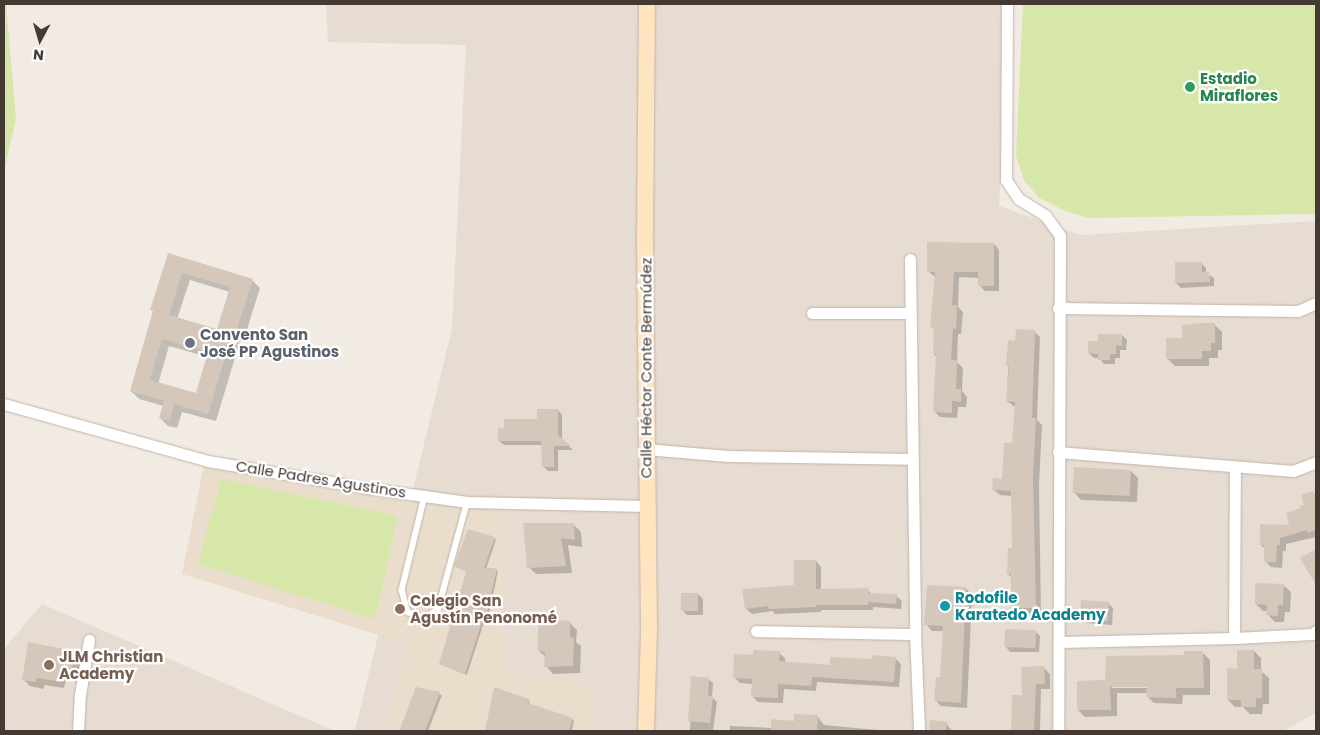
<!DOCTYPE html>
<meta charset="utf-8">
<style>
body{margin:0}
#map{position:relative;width:1320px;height:735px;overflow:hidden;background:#f2ebe3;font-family:Poppins,sans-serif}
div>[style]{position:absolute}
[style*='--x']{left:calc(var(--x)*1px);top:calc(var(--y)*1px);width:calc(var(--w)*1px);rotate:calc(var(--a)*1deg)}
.residential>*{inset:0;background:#e6dcd1}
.education>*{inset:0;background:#ebddcc;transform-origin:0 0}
.green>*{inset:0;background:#d7e7aa}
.shadow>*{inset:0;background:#0003}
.building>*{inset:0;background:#d6c7bb;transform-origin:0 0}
.roads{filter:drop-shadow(0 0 1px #c0b4a9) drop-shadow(0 0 1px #c0b4a9)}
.lane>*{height:5.5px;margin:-2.75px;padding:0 2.75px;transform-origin:2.75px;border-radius:2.75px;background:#fff}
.street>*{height:11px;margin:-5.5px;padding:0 5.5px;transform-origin:5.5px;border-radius:5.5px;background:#fff}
.secondary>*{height:16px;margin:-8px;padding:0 8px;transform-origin:8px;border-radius:8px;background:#ffe4c0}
.dots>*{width:14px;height:14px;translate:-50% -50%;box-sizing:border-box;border:2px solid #fff;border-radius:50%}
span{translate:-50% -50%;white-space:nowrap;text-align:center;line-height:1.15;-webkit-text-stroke:4.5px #fff;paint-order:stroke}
.leisure-label{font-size:15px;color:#27864d;font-weight:700}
.left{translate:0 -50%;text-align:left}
.worship-label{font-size:15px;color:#5b616d;font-weight:700}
.street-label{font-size:15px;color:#443a33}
.culture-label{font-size:15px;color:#0d838f;font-weight:700}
.education-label{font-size:15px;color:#785e54;font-weight:700}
.frame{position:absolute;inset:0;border:5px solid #443a33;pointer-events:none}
.north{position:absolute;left:15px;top:15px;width:50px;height:50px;-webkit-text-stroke:4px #fff;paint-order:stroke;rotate:186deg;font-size:14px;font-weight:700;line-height:20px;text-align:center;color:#443a33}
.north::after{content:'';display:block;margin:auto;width:18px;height:22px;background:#443a33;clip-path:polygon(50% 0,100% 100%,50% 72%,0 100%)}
</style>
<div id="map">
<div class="residential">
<div style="clip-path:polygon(326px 4px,1011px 4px,999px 206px,1080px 235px,1316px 221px,1316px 713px,1283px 731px,355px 731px,452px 328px,466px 45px,328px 42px)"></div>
<div style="clip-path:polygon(42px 604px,335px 731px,4px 731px,4px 649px)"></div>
</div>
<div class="education">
<div style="clip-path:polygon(204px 464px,441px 508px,511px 515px,501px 670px,594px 686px,588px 731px,385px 731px,408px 644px,182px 574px)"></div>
<div style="left:27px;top:640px;width:52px;height:42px;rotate:10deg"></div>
</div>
<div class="green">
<div style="clip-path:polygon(4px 4px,6px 4px,16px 118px,4px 172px)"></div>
<div style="clip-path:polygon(1023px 4px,1316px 4px,1316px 214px,1088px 218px,1063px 210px,1039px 198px,1024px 180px,1016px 156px)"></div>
<div style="clip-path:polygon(221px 479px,398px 516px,375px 619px,198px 564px)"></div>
</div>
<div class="shadow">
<div style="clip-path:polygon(994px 244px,999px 250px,999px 291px,985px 291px,979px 285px,979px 278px,959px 277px,958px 307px,963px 312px,961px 334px,958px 334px,957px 362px,963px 368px,962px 391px,967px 397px,966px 407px,958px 407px,957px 418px,940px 417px,934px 411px,937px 357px,934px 354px,935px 330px,931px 326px,935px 277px,928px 271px)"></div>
<div style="clip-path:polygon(evenodd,169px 254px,252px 280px,260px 288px,243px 342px,240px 341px,216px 421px,182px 412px,177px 428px,168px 426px,160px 418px,164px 406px,139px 399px,131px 391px,169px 254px,190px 280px,230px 292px,218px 331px,177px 319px,190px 280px,169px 254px,169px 346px,208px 357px,197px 395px,158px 384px,169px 346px)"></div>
<div style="clip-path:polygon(1201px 263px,1206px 268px,1206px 273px,1214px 278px,1214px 286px,1181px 288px,1176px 283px)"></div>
<div style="clip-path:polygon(1215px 325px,1222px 332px,1222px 350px,1218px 350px,1218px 358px,1209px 358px,1209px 366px,1175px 366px,1167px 358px,1183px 339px)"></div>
<div style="clip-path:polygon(1034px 331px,1040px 337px,1037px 420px,1042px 425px,1039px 485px,1041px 614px,1018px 613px,1012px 607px,1012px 578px,1008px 574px,1013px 550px,1012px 496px,1000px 495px,994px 490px,1003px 480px,1013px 445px,1015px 407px,1007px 401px,1009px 342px,1016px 342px)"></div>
<div style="clip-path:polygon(1122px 335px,1127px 340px,1126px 350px,1120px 350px,1120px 358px,1115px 358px,1115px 364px,1104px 364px,1099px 358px,1094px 358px,1089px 353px,1099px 342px)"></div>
<div style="clip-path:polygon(558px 410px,562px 415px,562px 440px,573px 450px,558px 450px,558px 471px,548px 471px,543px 466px,543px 445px,504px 445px,499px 441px)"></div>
<div style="clip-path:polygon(1131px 471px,1138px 478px,1137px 502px,1081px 500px,1074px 492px)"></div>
<div style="clip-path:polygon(1313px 493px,1316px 496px,1316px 537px,1286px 544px,1286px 551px,1283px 551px,1282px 568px,1271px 567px,1265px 561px,1265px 549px,1261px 545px,1291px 526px)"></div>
<div style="clip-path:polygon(574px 525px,581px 532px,582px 547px,568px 545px,572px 573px,536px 574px,529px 567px)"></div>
<div style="clip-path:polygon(494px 538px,496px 540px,486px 569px,498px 571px,489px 615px,486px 616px,467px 675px,442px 665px,468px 573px,456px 566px)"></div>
<div style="clip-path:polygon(816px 561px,821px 567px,821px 590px,867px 590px,872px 594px,896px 596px,902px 601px,901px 609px,873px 607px,873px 610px,821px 610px,821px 612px,775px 614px,773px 611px,752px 614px,746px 609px,796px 586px)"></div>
<div style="clip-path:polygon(1283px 585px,1291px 592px,1290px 612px,1285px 612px,1284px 622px,1275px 622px,1268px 615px,1268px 611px,1263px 611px,1256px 604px)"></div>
<div style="clip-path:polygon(965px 588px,972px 594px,967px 708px,941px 706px,935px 700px,941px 679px,944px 631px,932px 631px,926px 624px)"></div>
<div style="clip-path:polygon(698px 594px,703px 599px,703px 615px,687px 615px,682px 610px)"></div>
<div style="clip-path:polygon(1108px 603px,1113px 608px,1112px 625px,1086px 623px,1081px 619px)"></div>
<div style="clip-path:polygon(570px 623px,577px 630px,576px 642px,581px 646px,580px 673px,553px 674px,546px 666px,546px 657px,539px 651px)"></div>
<div style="clip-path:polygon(1035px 631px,1040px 636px,1039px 652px,1010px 652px,1006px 647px)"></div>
<div style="clip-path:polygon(29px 643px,75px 652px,82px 660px,78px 682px,66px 680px,64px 688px,44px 685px,44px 689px,30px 686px,23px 679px)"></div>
<div style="clip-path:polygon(1254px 651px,1261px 658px,1261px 671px,1269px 678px,1269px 704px,1263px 704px,1262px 714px,1250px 714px,1243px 707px,1235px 707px,1228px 700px,1239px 670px)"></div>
<div style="clip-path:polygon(779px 653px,785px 658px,785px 663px,831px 666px,895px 658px,901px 664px,899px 687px,817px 682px,816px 691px,784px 689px,783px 703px,758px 702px,752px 696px,753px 684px,740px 683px,734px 677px,754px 656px)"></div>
<div style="clip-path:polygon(evenodd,1203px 653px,1210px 660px,1210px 695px,1183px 695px,1182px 704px,1154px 703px,1148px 697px,1148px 693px,1117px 693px,1117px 716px,1085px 717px,1078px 710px,1107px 682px,1203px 653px,1153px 685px,1153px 688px,1112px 688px,1112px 686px,1153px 685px)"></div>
<div style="clip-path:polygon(1044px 668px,1050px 674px,1050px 689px,1041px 689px,1040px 731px,1012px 731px,1013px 696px,1023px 696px)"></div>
<div style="clip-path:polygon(692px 678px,708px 679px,713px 683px,712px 697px,717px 702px,713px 731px,690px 731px)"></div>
<div style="clip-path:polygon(417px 688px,442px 695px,428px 731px,401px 731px)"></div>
<div style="clip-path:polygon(495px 689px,529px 700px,530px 705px,572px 719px,574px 721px,572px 731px,486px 731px)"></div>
<div style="clip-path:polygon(817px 716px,824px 725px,888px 731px,730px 731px,730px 726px,772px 728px)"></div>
<div style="clip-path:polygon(931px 722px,946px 723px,952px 731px,931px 731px)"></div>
</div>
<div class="building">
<div style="clip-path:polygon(927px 242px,994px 243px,994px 286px,978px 286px,978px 272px,954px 272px,952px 305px,957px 305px,956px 329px,953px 328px,951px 360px,957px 360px,956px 389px,961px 389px,961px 402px,952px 401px,952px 413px,933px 412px,936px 354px,933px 354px,934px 327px,930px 327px,935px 272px,927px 272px)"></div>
<div style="clip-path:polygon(evenodd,168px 253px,253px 279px,235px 335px,232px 334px,208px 414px,174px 404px,170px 421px,159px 418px,164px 401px,130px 391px,153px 311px,150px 310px,168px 253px,182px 273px,230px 287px,217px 329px,169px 315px,182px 273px,168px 253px,162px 339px,208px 352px,196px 393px,150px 380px,162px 339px)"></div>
<div style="clip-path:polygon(1175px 262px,1202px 262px,1202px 272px,1209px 272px,1210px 282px,1175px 283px)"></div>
<div style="clip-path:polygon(1202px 323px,1215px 323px,1215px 343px,1211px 343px,1211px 351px,1202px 351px,1202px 359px,1166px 359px,1166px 338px,1182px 338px,1182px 325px)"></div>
<div style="clip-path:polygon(1016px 329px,1035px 330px,1032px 418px,1036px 418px,1033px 478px,1036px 608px,1011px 608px,1011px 574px,1007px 574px,1008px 548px,1012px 548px,1011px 491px,992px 490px,993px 478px,1002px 479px,1004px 443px,1012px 443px,1015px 402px,1006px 401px,1009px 366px,1006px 366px,1008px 340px,1015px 341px)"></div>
<div style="clip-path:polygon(1098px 334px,1122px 334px,1122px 346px,1116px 345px,1116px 354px,1110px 354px,1110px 360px,1098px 360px,1098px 354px,1088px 353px,1088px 341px,1098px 341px)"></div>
<div style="clip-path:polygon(537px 409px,558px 409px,558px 435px,571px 446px,554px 446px,554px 467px,542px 467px,541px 441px,498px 441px,498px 428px,504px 428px,504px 419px,537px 419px)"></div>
<div style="left:1074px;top:467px;width:57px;height:26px;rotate:3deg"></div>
<div style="clip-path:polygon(1313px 491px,1316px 501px,1316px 530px,1308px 533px,1307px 530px,1280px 538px,1280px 545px,1277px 545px,1276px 562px,1264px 562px,1264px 545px,1260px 545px,1260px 524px,1289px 525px,1286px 513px,1300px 508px,1299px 506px,1304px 505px,1301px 495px)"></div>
<div style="clip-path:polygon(523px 523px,574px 523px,575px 540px,561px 538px,566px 566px,527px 568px)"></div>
<div style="clip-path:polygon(468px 529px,495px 537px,484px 568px,497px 568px,487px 613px,484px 615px,465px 674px,439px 664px,466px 572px,454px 566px)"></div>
<div style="clip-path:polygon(1316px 549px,1316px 585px,1300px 558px)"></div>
<div style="clip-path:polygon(794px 560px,816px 560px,816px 589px,868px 588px,868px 593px,897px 594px,896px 604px,868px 602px,868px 605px,816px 605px,816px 607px,769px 609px,768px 606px,745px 609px,742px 589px,794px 585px)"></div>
<div style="clip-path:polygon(1255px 583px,1284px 584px,1283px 605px,1278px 605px,1278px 616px,1266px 615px,1267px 605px,1255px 604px)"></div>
<div style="clip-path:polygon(927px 585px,966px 587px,961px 703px,934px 701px,936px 677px,940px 677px,943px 626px,924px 625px)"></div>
<div style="left:681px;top:593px;width:17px;height:18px"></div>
<div style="left:1081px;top:600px;width:28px;height:19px;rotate:4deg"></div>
<div style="clip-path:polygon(538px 618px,570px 621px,570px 637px,574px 638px,573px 666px,544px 667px,545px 652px,538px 651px)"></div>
<div style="left:1005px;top:629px;width:31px;height:18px;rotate:2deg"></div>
<div style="clip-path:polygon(28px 642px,75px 651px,71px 675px,59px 673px,57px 681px,37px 678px,36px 682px,22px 680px)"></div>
<div style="clip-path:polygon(753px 650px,780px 651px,779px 661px,830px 665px,830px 657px,872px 659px,872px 655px,896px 657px,894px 682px,812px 677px,811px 686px,778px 684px,778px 698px,751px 697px,752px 679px,733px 678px,734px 654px,753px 655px)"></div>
<div style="clip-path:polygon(1237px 650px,1254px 650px,1254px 669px,1262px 669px,1262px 698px,1256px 698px,1256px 707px,1241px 707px,1241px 700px,1227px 700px,1227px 668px,1237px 669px)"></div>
<div style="clip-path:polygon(1184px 651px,1203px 651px,1204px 688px,1176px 688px,1176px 698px,1146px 697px,1147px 687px,1110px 687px,1111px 710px,1077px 710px,1077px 681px,1105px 680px,1106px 656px,1184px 655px)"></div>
<div style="clip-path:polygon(1044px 666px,1045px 684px,1036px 684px,1034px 731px,1011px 731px,1012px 695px,1022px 695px,1021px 667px)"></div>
<div style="clip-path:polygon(691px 676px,709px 678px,708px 696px,713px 696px,710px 723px,688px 721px)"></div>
<div style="clip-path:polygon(416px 687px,440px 692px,425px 731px,399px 731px)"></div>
<div style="clip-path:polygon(494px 687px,529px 699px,528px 703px,573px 718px,569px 731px,485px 731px)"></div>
<div style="clip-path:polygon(794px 714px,818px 715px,817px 731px,771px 731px,771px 719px,794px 721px)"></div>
<div style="clip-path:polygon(930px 720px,947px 722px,946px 731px,929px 731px)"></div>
</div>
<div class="roads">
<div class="lane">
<div style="--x:425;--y:496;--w:97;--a:103.7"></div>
<div style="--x:402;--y:590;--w:23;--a:75"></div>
<div style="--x:408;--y:612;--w:14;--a:25"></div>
<div style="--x:421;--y:618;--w:7;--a:-16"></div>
<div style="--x:428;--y:616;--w:12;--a:-35"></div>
<div style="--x:438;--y:609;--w:111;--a:-74.8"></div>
</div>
<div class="street">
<div style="--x:1007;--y:4;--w:176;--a:90.3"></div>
<div style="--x:1006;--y:180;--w:23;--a:56"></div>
<div style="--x:1019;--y:199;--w:31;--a:32"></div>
<div style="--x:1045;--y:215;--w:26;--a:54"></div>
<div style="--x:1060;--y:236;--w:495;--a:90.2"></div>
<div style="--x:910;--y:259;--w:375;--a:89.2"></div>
<div style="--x:915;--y:634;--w:97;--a:87.6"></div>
<div style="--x:1058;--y:308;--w:240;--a:0.7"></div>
<div style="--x:1298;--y:311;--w:20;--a:-24"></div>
<div style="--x:812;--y:313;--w:98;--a:0"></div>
<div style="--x:4;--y:404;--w:212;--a:15.6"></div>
<div style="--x:208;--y:461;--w:161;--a:9.6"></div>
<div style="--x:367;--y:488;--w:101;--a:8"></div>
<div style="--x:467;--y:502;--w:179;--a:1.3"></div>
<div style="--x:646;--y:449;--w:82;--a:4.9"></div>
<div style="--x:728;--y:456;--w:183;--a:0.9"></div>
<div style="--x:1058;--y:452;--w:236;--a:4.6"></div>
<div style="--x:1293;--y:471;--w:25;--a:-21"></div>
<div style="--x:756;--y:631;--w:159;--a:1.1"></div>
<div style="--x:1234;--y:638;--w:171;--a:-89.7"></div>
<div style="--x:1060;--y:642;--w:174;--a:-1.3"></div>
<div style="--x:1234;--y:638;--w:78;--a:-2.9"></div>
<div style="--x:1312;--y:634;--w:5;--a:-37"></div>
<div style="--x:78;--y:731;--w:36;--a:-87"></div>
<div style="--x:80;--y:695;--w:56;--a:-80.7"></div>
</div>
<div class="secondary">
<div style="--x:646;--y:731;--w:102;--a:-88.3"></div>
<div style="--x:649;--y:629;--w:398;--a:-90.6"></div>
<div style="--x:645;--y:231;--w:227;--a:-89.5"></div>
</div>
</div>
<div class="dots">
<div style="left:1190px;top:87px;background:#2e9e5b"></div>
<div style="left:190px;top:343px;background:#6b7280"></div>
<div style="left:945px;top:606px;background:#0f9aa8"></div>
<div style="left:400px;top:609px;background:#8d6e63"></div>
<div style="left:49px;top:665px;background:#8d6e63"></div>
</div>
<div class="leisure-label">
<span class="left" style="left:1200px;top:87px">Estadio<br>Miraflores</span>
</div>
<div class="worship-label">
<span class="left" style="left:200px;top:343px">Convento San<br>José PP Agustinos</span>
</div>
<div class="street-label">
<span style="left:646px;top:368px;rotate:-90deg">Calle Héctor Conte Bermúdez</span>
<span style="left:321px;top:479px;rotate:9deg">Calle Padres Agustinos</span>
</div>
<div class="culture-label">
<span class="left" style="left:955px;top:606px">Rodofile<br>Karatedo Academy</span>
</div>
<div class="education-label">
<span class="left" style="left:410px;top:609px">Colegio San<br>Agustín Penonomé</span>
<span class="left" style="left:59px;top:665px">JLM Christian<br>Academy</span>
</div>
<div class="frame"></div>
<div class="north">N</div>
</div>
